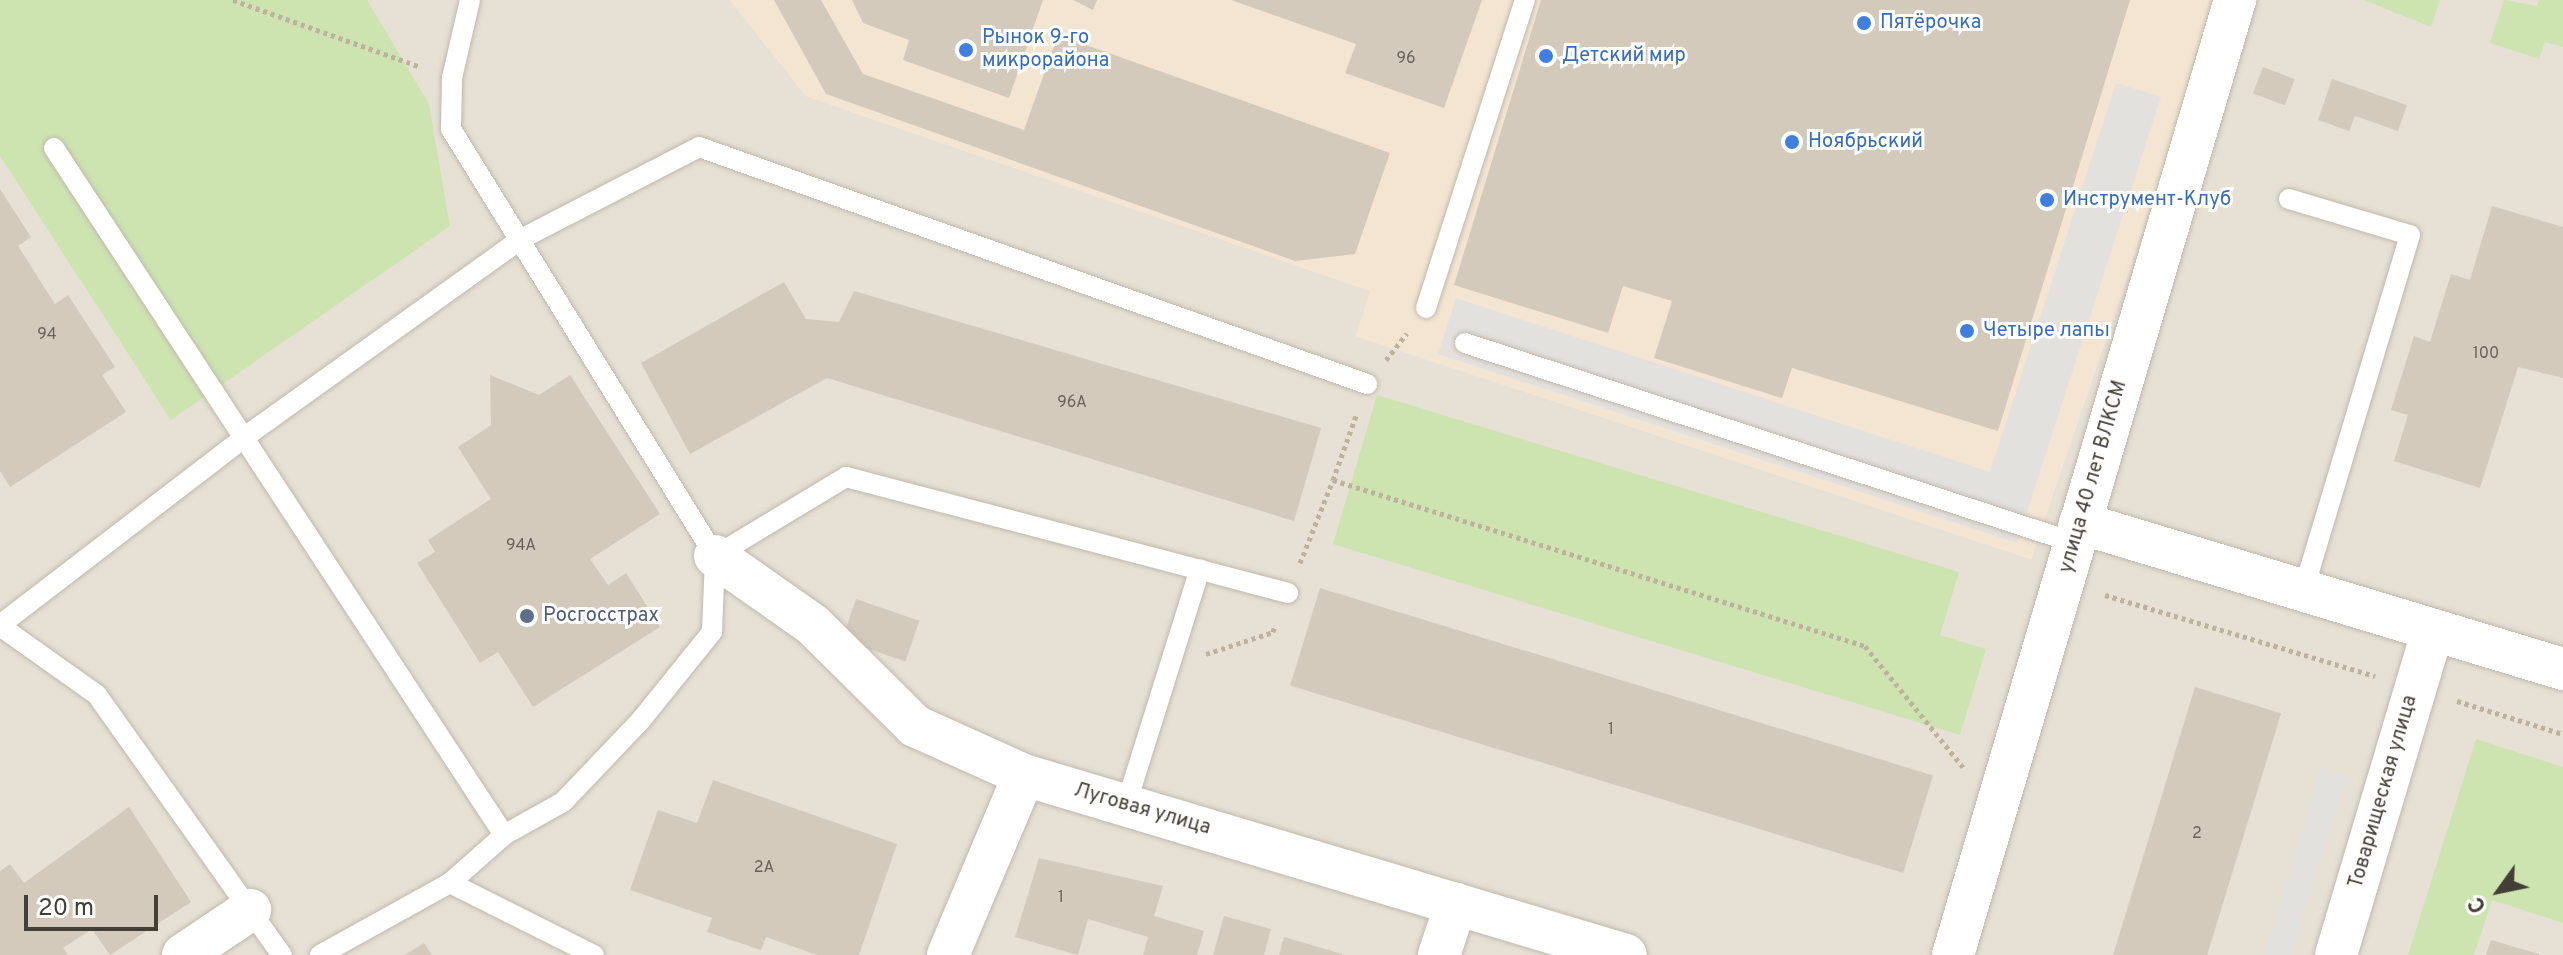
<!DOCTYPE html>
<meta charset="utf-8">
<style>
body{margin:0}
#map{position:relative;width:2563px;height:955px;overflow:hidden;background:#f2eee6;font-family:Overpass,sans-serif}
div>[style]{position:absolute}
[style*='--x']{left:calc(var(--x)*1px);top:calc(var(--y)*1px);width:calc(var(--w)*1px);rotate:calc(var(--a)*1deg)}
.residential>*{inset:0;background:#e6e0d5}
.commercial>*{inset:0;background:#f3e5d2}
.green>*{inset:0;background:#cde4b1}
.parking>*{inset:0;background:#e3e1de}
.building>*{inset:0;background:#d3cabc;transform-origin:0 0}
.path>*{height:5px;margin-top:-2.5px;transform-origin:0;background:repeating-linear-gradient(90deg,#beb29c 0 4px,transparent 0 8px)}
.roads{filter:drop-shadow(0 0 2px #c0b9ac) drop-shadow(0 0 2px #c0b9ac)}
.lane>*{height:20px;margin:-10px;padding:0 10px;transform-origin:10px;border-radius:10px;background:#fff}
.street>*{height:42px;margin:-21px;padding:0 21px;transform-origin:21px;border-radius:21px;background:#fff}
.dots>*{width:22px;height:22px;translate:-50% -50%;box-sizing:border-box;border:4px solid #fff;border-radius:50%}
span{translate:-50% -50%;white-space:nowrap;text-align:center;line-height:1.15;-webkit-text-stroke:6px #fff;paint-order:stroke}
.number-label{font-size:16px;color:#686258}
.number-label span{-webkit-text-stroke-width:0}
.shop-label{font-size:20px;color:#366cbe}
.left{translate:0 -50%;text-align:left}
.street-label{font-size:20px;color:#443f36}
.service-label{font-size:20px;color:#4e5e75}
.north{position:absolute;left:2459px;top:851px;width:80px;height:80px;-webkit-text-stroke:6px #fff;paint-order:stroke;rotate:237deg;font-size:22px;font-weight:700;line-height:32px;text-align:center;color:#443f36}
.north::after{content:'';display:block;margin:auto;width:28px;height:36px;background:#443f36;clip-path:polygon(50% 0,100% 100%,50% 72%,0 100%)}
.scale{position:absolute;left:24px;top:895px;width:134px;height:36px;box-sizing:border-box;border:4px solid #443f36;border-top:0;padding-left:10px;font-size:24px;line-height:28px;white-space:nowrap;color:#443f36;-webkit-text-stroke:6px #fff;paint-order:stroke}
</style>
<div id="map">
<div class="residential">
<div style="clip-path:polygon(0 0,730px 0,806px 96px,1371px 291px,1356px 336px,2031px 559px,2221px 0,2563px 0,2563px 955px,0 955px)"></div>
</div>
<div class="commercial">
<div style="clip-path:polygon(730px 0,2221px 0,2031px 559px,1356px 336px,1370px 291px,806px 96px)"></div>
</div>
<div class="green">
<div style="clip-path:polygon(0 0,367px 0,429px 104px,450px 226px,171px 420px,0 156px)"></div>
<div style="clip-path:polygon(2364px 0,2440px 0,2431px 27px)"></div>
<div style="clip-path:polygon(2504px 0,2537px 6px,2539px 0,2563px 0,2563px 47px,2545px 42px,2539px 59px,2490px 43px)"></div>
<div style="clip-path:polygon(1377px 395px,1959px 572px,1940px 635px,1986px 649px,1960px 735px,1333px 544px)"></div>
<div style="clip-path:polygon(2476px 739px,2563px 767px,2563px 923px,2492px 900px,2474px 955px,2408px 955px)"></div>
</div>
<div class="parking">
<div style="clip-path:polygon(2116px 83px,2161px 97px,2017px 543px,1438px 354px,1456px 298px,1990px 472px)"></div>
<div style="clip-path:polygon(2322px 768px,2347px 777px,2290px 955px,2265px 955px)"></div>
</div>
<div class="building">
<div style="clip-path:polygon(774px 0,821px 0,863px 74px,1024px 130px,1058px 35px,1390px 153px,1355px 254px,1295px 261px,826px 94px)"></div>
<div style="clip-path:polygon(852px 0,1043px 0,1009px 98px,903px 60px,909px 40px,863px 23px)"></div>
<div style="clip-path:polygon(1073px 0,1097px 0,1093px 10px)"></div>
<div style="clip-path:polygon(1231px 0,1482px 0,1444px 108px,1345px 73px,1356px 44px)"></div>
<div style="clip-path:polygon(1541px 0,2130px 0,1998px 431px,1792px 368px,1782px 398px,1654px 358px,1672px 301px,1623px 286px,1608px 333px,1454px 285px)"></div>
<div style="left:2263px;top:67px;width:34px;height:28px;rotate:21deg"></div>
<div style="clip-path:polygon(2332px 79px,2407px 105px,2398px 131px,2355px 116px,2349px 131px,2318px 120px)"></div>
<div style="clip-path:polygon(0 189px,31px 237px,18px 246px,55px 304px,68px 295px,115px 367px,102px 375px,126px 412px,10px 487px,0 471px)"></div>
<div style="clip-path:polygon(2492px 206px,2563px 227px,2563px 378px,2518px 367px,2480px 488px,2394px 461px,2408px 415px,2391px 410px,2414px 336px,2430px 342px,2451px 274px,2470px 280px)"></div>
<div style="clip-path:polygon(784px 282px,806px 319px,839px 322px,854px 291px,1321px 428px,1294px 521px,827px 378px,690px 454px,641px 363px)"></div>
<div style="clip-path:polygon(490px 375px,539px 395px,570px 375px,660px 514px,590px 559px,608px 585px,626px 573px,660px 627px,533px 707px,498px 652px,480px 663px,417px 563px,435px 552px,428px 540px,491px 499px,458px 447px,491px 425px)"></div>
<div style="left:1320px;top:588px;width:641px;height:102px;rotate:17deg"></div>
<div style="left:856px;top:599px;width:67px;height:43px;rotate:19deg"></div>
<div style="left:2195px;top:687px;width:90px;height:280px;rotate:17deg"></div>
<div style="clip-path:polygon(713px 780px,897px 844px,859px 955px,817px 955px,766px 937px,761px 950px,707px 932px,712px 918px,630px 890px,658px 810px,697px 823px)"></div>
<div style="clip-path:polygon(129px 807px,191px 902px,110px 955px,92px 929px,63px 948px,68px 955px,0 955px,0 871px,10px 864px,24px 883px)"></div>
<div style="clip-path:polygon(1039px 858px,1163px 886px,1154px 916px,1204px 931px,1197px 955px,1143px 955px,1148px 937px,1088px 919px,1078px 955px,1015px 937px)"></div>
<div style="clip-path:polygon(1224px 916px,1271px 929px,1264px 955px,1213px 955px)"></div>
<div style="clip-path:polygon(1284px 937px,1342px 954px,1342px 955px,1279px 955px)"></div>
<div style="clip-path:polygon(2491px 940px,2539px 954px,2539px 955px,2486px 955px)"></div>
<div style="clip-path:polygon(424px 943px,432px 955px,405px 955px)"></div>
</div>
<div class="path">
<div style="--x:233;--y:0;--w:200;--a:19.6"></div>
<div style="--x:1386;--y:360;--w:34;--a:-52"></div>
<div style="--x:1333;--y:480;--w:71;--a:-70.3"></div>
<div style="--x:1300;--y:563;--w:89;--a:-68.3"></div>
<div style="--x:1333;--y:480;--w:557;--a:17.33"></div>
<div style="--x:1865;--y:646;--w:156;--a:51"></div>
<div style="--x:2105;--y:595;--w:282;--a:16.7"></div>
<div style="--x:1206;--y:654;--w:71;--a:-18.2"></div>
<div style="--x:1273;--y:632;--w:7;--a:-74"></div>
<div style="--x:2457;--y:701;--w:111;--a:17.3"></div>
</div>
<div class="roads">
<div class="lane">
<div style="--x:470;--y:0;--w:80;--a:103"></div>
<div style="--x:452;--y:78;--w:51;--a:91.1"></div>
<div style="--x:451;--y:129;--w:502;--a:58.27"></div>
<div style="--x:715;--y:556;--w:153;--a:-31.1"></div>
<div style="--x:846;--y:477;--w:457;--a:14.7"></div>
<div style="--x:54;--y:148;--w:821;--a:56.77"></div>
<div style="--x:2289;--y:199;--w:126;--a:16.6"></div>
<div style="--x:2410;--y:235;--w:372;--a:106.7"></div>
<div style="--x:1426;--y:308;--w:324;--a:-72.2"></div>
<div style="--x:1465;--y:343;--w:642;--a:18.15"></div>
<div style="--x:0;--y:625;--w:310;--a:-37.5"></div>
<div style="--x:246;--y:436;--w:338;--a:-35.6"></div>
<div style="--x:521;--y:239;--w:200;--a:-27.3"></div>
<div style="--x:699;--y:147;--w:709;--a:19.53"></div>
<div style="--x:0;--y:626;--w:119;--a:35.4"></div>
<div style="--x:97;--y:695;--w:319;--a:54.6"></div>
<div style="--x:1126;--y:805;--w:247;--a:-72.6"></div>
<div style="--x:450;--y:883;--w:72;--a:-41.6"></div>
<div style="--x:504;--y:835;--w:68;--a:-29.2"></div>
<div style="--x:563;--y:802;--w:113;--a:-46.4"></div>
<div style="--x:641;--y:720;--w:113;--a:-51.1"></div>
<div style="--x:712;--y:632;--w:76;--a:-87.7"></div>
<div style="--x:320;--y:955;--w:149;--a:-29"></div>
<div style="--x:450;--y:883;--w:161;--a:26.6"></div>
</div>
<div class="street">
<div style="--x:2080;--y:523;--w:505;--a:16.82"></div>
<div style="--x:715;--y:556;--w:120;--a:35.1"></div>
<div style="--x:813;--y:625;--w:144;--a:44.7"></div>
<div style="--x:915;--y:726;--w:120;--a:24.2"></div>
<div style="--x:1024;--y:775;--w:628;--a:16.65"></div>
<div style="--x:183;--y:955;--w:81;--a:-33.9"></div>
<div style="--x:948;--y:955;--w:195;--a:-67.1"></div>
<div style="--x:1439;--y:955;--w:54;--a:-71.6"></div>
<div style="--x:1953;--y:955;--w:996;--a:-73.55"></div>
<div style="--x:2336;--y:955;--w:339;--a:-73.4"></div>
</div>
</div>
<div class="dots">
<div style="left:1864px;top:23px;background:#3f7fe0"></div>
<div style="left:966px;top:50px;background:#3f7fe0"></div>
<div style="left:1546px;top:56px;background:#3f7fe0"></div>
<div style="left:1792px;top:142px;background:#3f7fe0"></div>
<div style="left:2047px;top:200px;background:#3f7fe0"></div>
<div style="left:1967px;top:331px;background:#3f7fe0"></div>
<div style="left:527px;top:616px;background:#5c6f8a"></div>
</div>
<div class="number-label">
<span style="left:1406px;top:59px">96</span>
<span style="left:47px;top:335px">94</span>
<span style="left:2486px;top:354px">100</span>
<span style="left:1072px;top:403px">96А</span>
<span style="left:521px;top:546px">94А</span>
<span style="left:1611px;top:730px">1</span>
<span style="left:2197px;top:834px">2</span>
<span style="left:764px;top:868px">2А</span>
<span style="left:1061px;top:898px">1</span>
</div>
<div class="shop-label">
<span class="left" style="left:1880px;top:23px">Пятёрочка</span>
<span class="left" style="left:982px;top:50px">Рынок 9-го<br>микрорайона</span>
<span class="left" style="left:1562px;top:56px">Детский мир</span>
<span class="left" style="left:1808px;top:142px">Ноябрьский</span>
<span class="left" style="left:2063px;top:200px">Инструмент-Клуб</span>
<span class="left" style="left:1983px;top:331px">Четыре лапы</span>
</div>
<div class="street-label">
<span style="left:2094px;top:477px;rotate:-74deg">улица 40 лет ВЛКСМ</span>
<span style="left:2384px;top:792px;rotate:-74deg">Товарищеская улица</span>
<span style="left:1142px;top:810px;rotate:16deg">Луговая улица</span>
</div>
<div class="service-label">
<span class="left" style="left:543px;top:616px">Росгосстрах</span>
</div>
<div class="north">С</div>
<div class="scale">20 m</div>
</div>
